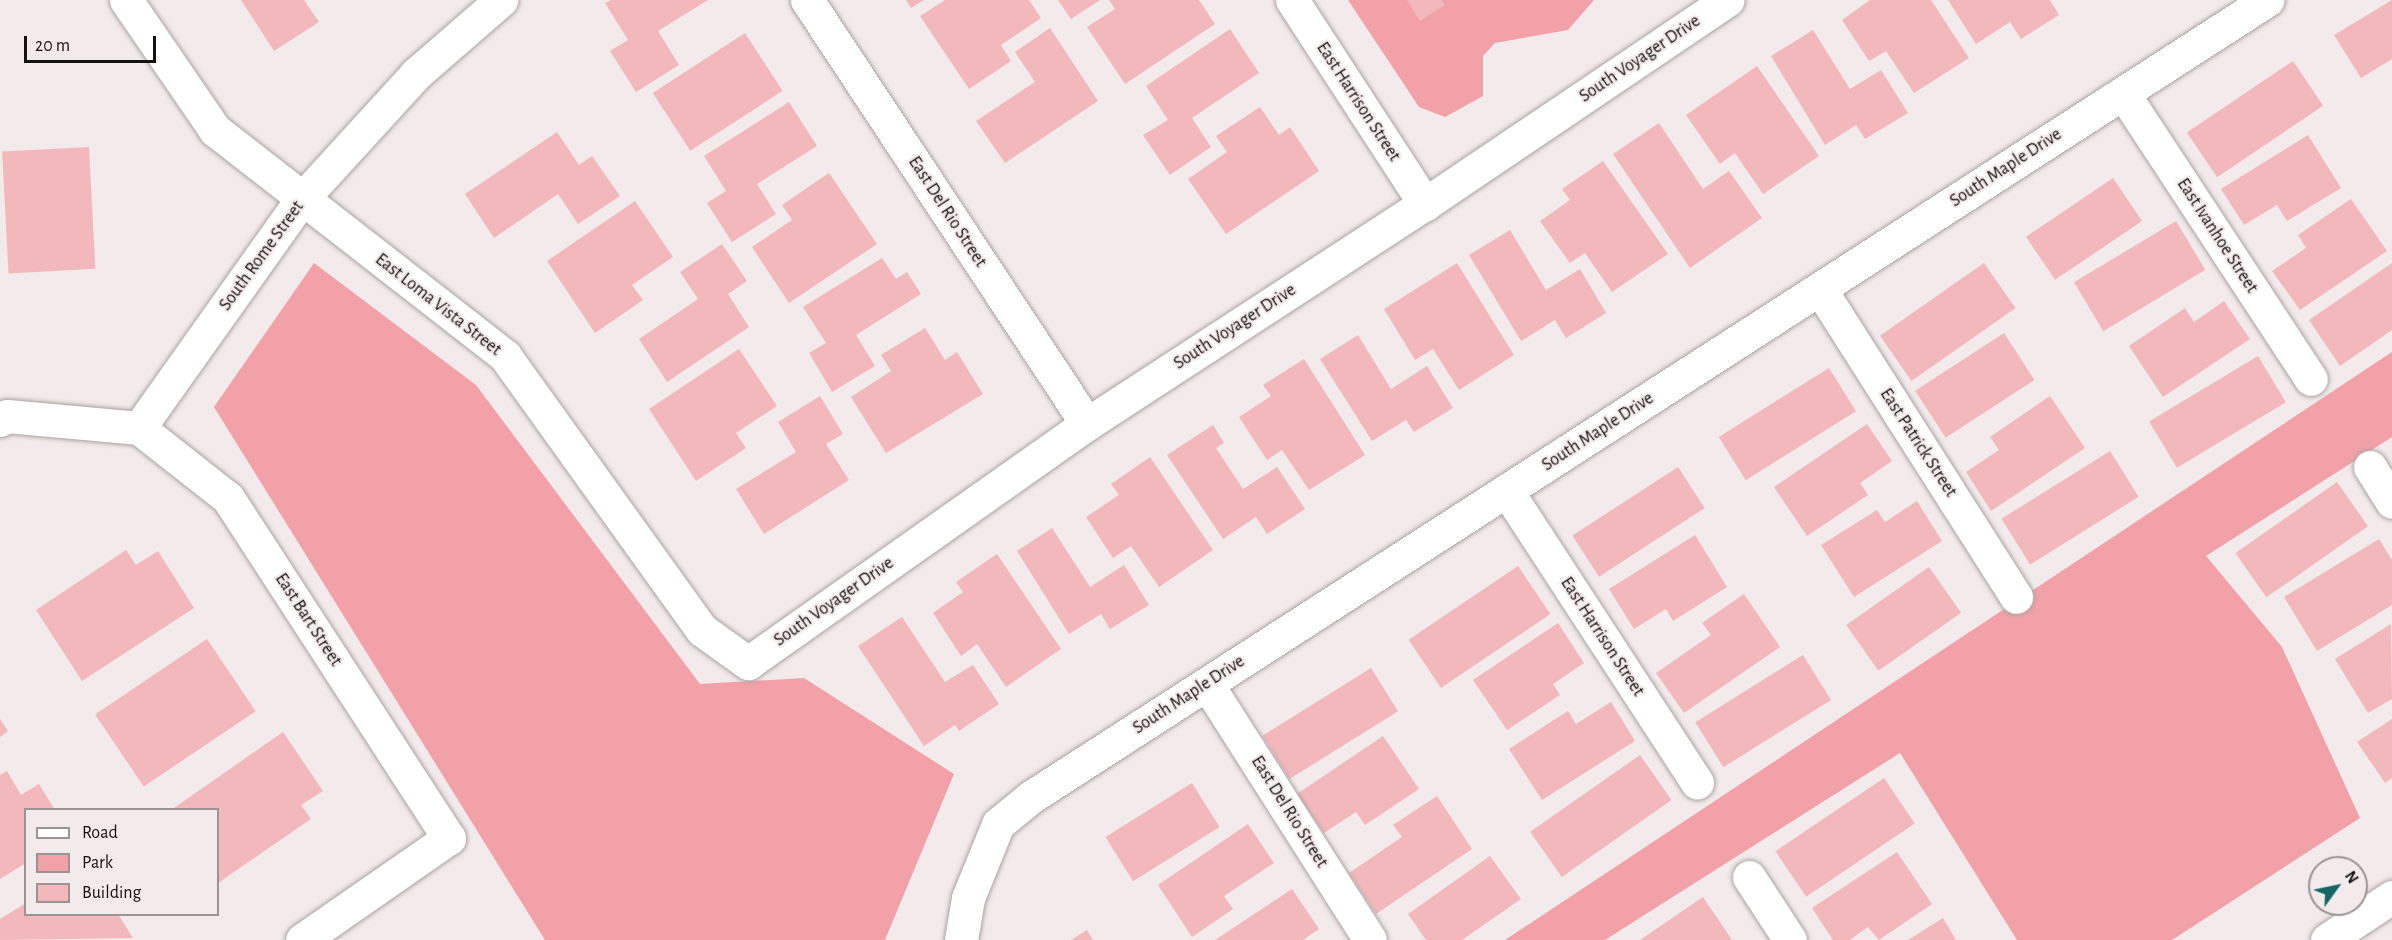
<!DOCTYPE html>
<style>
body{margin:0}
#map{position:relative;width:2392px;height:940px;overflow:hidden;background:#f3eaeb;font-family:"Alegreya Sans",sans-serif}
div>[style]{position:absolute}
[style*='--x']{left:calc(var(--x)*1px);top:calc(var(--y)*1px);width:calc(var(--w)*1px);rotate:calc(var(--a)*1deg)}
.green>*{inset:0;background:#f2a1a8}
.building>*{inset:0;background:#f3b8bc;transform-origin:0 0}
.roads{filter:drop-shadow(0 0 2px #aba3a3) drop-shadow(0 0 2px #aba3a3)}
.minor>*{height:33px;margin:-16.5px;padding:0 16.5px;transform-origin:16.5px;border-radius:16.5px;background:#fff}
span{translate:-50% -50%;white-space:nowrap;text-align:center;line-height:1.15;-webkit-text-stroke:4.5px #f3eaeb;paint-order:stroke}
.street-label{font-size:18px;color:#151212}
.legend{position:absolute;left:24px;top:808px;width:195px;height:108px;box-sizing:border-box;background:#f3eaeb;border:2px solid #9a9494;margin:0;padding:8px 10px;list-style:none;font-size:18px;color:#151212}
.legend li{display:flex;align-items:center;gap:12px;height:30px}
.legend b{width:30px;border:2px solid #9a9494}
.north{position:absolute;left:2308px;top:856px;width:60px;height:60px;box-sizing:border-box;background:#f3eaeb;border:2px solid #9a9494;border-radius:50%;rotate:57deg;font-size:16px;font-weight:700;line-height:24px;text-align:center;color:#151212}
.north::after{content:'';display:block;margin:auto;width:21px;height:27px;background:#166565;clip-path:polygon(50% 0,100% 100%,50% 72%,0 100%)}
.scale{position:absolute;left:24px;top:36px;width:132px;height:27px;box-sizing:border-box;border:3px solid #151212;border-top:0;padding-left:8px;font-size:18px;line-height:21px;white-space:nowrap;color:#151212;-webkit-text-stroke:4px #f3eaeb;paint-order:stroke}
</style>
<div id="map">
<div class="green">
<div style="clip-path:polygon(1348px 0,1594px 0,1568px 30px,1495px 43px,1483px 56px,1483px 96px,1445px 117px,1419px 107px)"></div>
<div style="clip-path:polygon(314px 263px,476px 385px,700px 684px,804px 678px,954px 774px,885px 940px,545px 940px,214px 407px)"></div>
<div style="clip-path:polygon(2392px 352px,2392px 437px,2206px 556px,2282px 647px,2360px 818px,2172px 940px,2017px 940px,1900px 753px,1605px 940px,1505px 940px)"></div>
</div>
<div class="building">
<div style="clip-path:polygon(241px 0,304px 0,319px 22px,274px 51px)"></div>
<div style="clip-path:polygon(611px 0,708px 0,658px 31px,679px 65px,636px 92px,610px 51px,628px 40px,605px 3px)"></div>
<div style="clip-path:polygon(906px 0,924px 0,911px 8px)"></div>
<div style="clip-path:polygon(945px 0,1029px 0,1041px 18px,1001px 45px,1011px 61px,969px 89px,920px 16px)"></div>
<div style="clip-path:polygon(1058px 0,1100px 0,1071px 19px)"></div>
<div style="clip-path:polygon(1109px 0,1199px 0,1215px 24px,1125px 84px,1087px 27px,1115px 9px)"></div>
<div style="clip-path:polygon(1407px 0,1442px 0,1445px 5px,1420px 21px)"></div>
<div style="clip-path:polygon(1870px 0,1931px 0,1969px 58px,1914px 93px,1886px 51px,1869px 61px,1842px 20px)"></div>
<div style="clip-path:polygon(1948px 0,2050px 0,2059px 15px,2021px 39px,2010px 22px,1976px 44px)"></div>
<div style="clip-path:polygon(2392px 0,2392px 59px,2361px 78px,2334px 35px)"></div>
<div style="clip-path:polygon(1050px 28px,1098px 101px,1005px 163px,976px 121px,1035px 82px,1015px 52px)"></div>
<div style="clip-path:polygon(1230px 29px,1259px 73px,1192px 118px,1211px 147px,1170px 175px,1143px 135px,1168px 120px,1146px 86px)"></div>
<div style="clip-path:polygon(1813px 30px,1850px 89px,1881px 70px,1908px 113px,1865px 139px,1856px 125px,1825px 145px,1771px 56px)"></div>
<div style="left:745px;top:33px;width:69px;height:110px;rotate:57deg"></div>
<div style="left:2293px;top:61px;width:54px;height:128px;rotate:56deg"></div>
<div style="clip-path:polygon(1757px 66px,1819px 156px,1763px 194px,1735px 153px,1720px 164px,1686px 115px)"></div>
<div style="clip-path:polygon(789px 102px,817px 146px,757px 184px,776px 214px,732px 242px,707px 203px,726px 191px,704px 156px)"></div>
<div style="clip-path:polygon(1260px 107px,1279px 135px,1290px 127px,1319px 171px,1226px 234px,1188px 179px,1227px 152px,1216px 136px)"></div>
<div style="clip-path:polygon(1659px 123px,1703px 189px,1729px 171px,1762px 218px,1690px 268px,1613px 154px)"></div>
<div style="clip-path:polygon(557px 132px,579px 165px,592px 156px,620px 196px,578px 224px,558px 194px,494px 238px,465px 194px)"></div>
<div style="clip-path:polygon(2308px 135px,2341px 188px,2287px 221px,2277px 205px,2244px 225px,2221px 189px)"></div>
<div style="left:89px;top:147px;width:122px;height:87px;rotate:87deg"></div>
<div style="clip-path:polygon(1603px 161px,1668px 254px,1612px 292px,1585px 253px,1570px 263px,1540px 221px,1570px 200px,1562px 189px)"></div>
<div style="clip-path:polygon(829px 173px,877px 244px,789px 303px,752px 247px,792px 220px,782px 205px)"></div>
<div style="left:2113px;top:178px;width:52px;height:105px;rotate:56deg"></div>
<div style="clip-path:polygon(2351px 199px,2387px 251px,2300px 310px,2272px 271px,2306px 248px,2298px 235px)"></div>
<div style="clip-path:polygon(635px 201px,673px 257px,632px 285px,643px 300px,595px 333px,547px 261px)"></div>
<div style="left:2176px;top:221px;width:57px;height:119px;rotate:59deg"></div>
<div style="clip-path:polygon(1510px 230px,1546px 290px,1580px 269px,1606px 313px,1566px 338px,1555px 320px,1521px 341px,1469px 255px)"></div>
<div style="clip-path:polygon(722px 244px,747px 281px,728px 294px,749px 327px,667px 382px,639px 339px,698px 299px,680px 272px)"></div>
<div style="clip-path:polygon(882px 258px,896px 279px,907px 272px,921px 294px,856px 335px,875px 366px,832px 392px,809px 353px,826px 343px,803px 307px)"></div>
<div style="clip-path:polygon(1457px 263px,1514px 355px,1459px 390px,1433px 349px,1415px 360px,1384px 309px)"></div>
<div style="left:1984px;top:263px;width:55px;height:127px;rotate:55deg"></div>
<div style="clip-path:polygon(2392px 263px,2392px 330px,2340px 366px,2309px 320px)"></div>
<div style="clip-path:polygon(2224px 301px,2250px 339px,2163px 397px,2129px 346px,2185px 308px,2194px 322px)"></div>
<div style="clip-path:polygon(925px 328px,945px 360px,957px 352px,983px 394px,886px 453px,851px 397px,891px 371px,881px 355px)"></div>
<div style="left:2004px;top:333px;width:56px;height:106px;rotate:57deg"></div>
<div style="clip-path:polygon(1358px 335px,1391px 389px,1427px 366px,1453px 408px,1414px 432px,1406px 420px,1372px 441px,1320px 359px)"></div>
<div style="clip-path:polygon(739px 349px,777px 406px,736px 433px,746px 448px,696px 481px,649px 409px)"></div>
<div style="left:2258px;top:356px;width:54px;height:127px;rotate:59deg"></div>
<div style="clip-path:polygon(1304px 359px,1365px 455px,1309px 490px,1282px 450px,1267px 460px,1239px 417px,1271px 396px,1263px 385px)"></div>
<div style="left:1829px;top:368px;width:51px;height:130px;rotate:58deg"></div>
<div style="clip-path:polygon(820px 396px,843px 434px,826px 444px,849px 480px,764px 534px,736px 489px,796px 452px,778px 422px)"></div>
<div style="clip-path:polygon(2050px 396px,2085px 448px,1991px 511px,1966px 472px,1999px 450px,1990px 437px)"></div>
<div style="clip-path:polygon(1867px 424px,1892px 461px,1860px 483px,1868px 495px,1807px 536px,1774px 487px)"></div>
<div style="clip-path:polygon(1213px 425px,1224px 443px,1216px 448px,1243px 489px,1277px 467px,1305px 509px,1267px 534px,1256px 517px,1223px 539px,1167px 455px)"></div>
<div style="left:2110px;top:451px;width:54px;height:128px;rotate:58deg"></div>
<div style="clip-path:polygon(1150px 457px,1213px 550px,1159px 587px,1131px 546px,1113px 558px,1086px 517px,1119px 495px,1111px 484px)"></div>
<div style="left:1678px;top:467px;width:49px;height:126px;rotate:57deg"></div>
<div style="left:2337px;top:482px;width:54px;height:124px;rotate:55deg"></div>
<div style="clip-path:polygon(1917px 501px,1942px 541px,1854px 597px,1821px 545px,1877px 510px,1885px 522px)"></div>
<div style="clip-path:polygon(1052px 528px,1090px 587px,1124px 565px,1149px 605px,1110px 629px,1101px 614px,1069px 634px,1017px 551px)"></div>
<div style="clip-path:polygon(1695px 535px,1727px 587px,1673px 621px,1666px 609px,1634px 629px,1609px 589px)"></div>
<div style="clip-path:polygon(2379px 539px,2392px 560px,2392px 605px,2317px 651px,2284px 597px)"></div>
<div style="clip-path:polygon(126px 550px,136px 565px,158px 551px,194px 608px,82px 681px,36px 610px)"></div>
<div style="clip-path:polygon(997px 554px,1061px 649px,1006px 687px,977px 644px,961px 656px,933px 613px,963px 592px,956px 582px)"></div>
<div style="left:1518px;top:566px;width:58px;height:132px;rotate:56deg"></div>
<div style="left:1929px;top:567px;width:56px;height:101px;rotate:55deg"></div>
<div style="clip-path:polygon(1744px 594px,1780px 647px,1684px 713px,1656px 673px,1711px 635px,1702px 623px)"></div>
<div style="clip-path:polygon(902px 617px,945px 682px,973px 665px,999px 704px,959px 731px,955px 725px,924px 746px,858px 646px)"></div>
<div style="clip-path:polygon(1558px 623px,1584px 663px,1553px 684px,1560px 695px,1507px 730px,1473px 680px)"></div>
<div style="clip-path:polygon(2391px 624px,2392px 699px,2368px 713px,2335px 659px)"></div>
<div style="left:207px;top:639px;width:87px;height:135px;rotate:56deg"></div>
<div style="left:1803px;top:655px;width:53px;height:127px;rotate:58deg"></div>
<div style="left:1371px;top:668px;width:51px;height:128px;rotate:58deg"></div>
<div style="clip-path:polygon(1611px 702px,1635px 741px,1542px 800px,1509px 749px,1568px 711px,1576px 724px)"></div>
<div style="clip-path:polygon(0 719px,8px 731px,0 737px)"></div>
<div style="clip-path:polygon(2392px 719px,2392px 778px,2385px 783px,2357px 742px)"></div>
<div style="clip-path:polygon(283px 732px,323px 791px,301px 805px,311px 819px,218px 883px,218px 810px,171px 810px)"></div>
<div style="clip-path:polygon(1383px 736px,1419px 789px,1365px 825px,1356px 812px,1324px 833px,1297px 794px)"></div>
<div style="left:1640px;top:755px;width:55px;height:134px;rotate:55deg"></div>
<div style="clip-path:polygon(7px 771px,21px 795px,39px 784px,55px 810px,26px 810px,26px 863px,0 879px,0 775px)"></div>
<div style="left:1884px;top:778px;width:55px;height:131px;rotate:56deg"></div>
<div style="left:1192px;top:783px;width:52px;height:102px;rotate:58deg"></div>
<div style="clip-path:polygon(1437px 796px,1472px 849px,1376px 914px,1349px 873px,1402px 837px,1393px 825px)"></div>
<div style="clip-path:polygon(1248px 824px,1274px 863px,1224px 896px,1233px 909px,1192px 937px,1158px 885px)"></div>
<div style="clip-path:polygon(1897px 852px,1932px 904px,1879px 940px,1868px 927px,1850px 940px,1833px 940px,1812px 908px)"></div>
<div style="clip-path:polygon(1490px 856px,1521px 899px,1462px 940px,1426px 940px,1408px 914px)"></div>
<div style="clip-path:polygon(1292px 889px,1319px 929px,1303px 940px,1215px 940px)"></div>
<div style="clip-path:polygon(1703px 897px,1732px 940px,1640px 940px)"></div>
<div style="clip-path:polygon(26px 903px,26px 914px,118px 914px,133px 938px,0 940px,0 919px)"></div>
<div style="clip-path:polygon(1943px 918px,1956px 940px,1908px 940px)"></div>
<div style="clip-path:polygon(1087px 930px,1093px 940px,1071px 940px)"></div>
</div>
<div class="roads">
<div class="minor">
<div style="--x:126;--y:0;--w:158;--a:55.6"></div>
<div style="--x:215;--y:130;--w:368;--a:37.9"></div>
<div style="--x:505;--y:356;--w:337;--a:54.3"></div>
<div style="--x:702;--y:630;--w:57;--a:35.7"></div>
<div style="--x:748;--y:663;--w:415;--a:-35.2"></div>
<div style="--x:1087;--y:424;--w:403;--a:-33.1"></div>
<div style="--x:1425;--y:204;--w:365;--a:-34"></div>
<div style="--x:807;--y:0;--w:508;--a:56.56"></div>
<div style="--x:1292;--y:0;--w:244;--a:56.9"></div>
<div style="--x:2123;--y:93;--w:342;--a:56.7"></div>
<div style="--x:1820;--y:289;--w:365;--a:57.5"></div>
<div style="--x:0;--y:420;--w:8;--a:-30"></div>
<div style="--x:7;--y:416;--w:133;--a:5.2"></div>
<div style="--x:139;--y:428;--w:113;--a:38.2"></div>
<div style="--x:228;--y:498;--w:406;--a:57"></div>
<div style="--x:449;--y:838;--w:179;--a:145.2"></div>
<div style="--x:139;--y:428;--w:280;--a:-54.6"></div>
<div style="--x:301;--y:200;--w:171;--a:-47.6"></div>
<div style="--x:416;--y:74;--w:113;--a:-41"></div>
<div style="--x:2370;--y:467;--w:41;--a:57.8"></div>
<div style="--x:1507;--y:491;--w:348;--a:56.9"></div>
<div style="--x:1207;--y:684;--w:303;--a:57.5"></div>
<div style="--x:1749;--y:877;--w:75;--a:56.9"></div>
<div style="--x:961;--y:940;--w:43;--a:-80.5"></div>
<div style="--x:968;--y:898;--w:80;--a:-67.9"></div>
<div style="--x:998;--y:824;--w:43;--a:-39.3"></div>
<div style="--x:1031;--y:797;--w:1471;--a:-32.81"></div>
<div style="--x:2327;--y:940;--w:78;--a:-33.5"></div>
</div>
</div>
<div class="street-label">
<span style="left:1640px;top:59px;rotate:-34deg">South Voyager Drive</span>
<span style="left:1358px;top:102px;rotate:57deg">East Harrison Street</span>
<span style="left:2006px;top:168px;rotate:-33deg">South Maple Drive</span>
<span style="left:947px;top:212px;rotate:57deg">East Del Rio Street</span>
<span style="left:2217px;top:236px;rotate:57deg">East Ivanhoe Street</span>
<span style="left:262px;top:256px;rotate:-54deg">South Rome Street</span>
<span style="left:438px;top:305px;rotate:38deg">East Loma Vista Street</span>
<span style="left:1235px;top:327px;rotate:-33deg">South Voyager Drive</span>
<span style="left:1598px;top:432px;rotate:-33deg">South Maple Drive</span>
<span style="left:1918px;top:443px;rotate:57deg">East Patrick Street</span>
<span style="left:834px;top:602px;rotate:-35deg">South Voyager Drive</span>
<span style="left:308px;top:620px;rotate:57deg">East Bart Street</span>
<span style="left:1602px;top:637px;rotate:57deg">East Harrison Street</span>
<span style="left:1189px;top:695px;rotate:-33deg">South Maple Drive</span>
<span style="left:1289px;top:812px;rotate:58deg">East Del Rio Street</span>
</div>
<ul class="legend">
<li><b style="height:8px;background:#fff"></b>Road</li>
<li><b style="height:16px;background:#f2a1a8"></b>Park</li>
<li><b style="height:16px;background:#f3b8bc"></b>Building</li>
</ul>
<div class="north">N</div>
<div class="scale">20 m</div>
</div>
